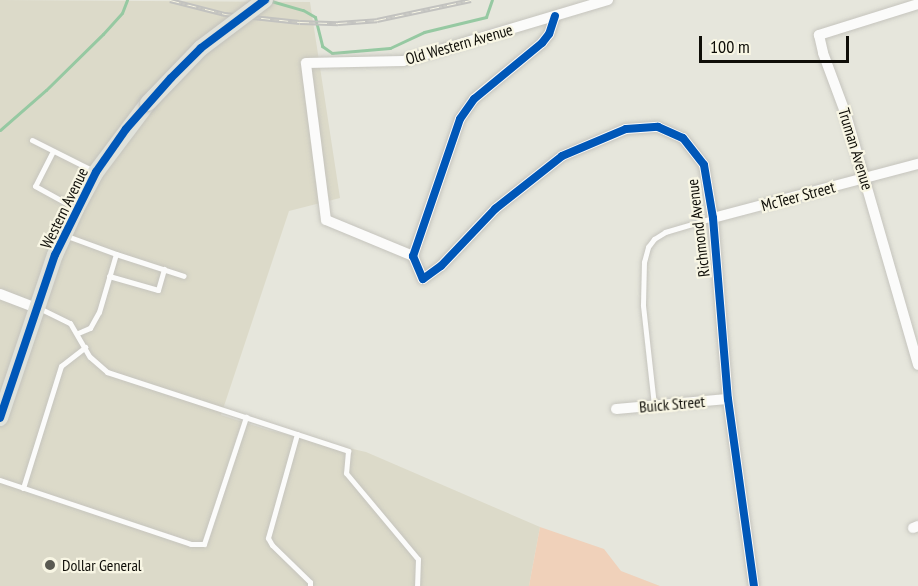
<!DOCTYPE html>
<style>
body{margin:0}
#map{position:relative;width:918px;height:586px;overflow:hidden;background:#e6e6dc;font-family:"PT Sans Narrow",sans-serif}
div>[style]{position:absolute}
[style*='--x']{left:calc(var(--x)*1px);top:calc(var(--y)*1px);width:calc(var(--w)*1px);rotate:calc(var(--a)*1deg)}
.built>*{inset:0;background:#dcdac9}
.green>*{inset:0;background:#f0d1ba}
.stream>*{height:3px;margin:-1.5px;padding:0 1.5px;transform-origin:1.5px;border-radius:1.5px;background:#96c9a2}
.roads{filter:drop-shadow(0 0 2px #c5c4bd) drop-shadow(0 0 2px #c5c4bd)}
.lane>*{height:5px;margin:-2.5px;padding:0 2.5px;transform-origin:2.5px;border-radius:2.5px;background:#fbfbfa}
.street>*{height:10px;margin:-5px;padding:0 5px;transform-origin:5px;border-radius:5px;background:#fbfbfa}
.primary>*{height:16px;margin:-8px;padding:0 8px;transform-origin:8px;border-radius:8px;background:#e0e2db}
.rail>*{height:5px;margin-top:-2.5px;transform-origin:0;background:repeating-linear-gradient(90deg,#f8f6e4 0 9px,#c2c2bf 0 18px);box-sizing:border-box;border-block:2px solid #c2c2bf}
.bridges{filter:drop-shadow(0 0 2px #c2c1bc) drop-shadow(0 0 2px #c2c1bc)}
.primary-bridge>*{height:16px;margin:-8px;padding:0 8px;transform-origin:8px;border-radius:8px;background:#e0e2db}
.cycleway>*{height:8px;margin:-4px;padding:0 4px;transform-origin:4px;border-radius:4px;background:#0057b8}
.dots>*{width:16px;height:16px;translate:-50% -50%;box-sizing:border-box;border:3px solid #f8f6e4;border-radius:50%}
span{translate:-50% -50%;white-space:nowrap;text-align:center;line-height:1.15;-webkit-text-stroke:4.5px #f8f6e4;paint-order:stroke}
.street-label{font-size:16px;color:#0f0e08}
.poi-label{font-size:16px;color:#0f0e08}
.left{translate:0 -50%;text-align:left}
.scale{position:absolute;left:699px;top:36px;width:150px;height:27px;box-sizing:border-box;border:3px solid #0f0e08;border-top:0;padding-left:8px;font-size:18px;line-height:21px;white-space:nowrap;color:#0f0e08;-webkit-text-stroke:4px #f8f6e4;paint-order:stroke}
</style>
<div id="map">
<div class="built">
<div style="clip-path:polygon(0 0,310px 2px,340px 198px,289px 211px,221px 415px,268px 430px,366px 452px,540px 527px,529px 586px,0 586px)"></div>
</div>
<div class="green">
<div style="clip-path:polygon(540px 527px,604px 549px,621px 571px,660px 586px,529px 586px)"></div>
</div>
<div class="stream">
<div style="--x:271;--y:1;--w:33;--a:16"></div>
<div style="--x:303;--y:10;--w:14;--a:30"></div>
<div style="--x:315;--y:17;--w:30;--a:76"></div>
<div style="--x:322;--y:46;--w:12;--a:35"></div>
<div style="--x:332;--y:53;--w:58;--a:-4.9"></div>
<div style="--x:390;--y:48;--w:38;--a:-25"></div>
<div style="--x:424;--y:32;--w:64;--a:-13.6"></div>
<div style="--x:486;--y:17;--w:18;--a:-71"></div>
<div style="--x:0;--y:130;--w:61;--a:-41"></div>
<div style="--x:46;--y:90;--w:80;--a:-44.5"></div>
<div style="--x:103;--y:34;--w:28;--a:-48"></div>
<div style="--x:122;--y:13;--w:14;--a:-69"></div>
</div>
<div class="roads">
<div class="lane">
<div style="--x:32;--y:140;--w:69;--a:26.6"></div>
<div style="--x:53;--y:151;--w:39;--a:117"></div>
<div style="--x:35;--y:186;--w:46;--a:28.8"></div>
<div style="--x:67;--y:236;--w:52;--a:20.2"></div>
<div style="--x:109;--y:276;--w:51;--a:15.9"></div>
<div style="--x:158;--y:290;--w:22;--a:-74"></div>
<div style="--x:39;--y:308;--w:34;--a:26"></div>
<div style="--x:70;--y:323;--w:39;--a:60"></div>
<div style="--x:90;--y:357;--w:23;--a:41"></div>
<div style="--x:107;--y:372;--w:254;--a:18.1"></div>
<div style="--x:348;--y:451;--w:22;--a:95"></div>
<div style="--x:346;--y:473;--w:112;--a:50.1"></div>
<div style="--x:418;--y:559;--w:27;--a:92"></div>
<div style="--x:78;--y:333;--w:13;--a:-23"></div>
<div style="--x:90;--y:328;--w:18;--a:-61"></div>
<div style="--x:99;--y:312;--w:60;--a:-73.7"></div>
<div style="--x:116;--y:254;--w:71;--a:17.9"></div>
<div style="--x:654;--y:405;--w:101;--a:-96.3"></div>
<div style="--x:643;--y:305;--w:43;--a:-88.7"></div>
<div style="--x:644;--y:262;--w:16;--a:-75"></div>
<div style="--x:648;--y:247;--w:10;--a:-53"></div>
<div style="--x:654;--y:239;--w:13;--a:-32"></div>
<div style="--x:665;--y:232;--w:50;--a:-16.3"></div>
<div style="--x:297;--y:434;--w:108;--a:105.6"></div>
<div style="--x:268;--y:538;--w:8;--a:60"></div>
<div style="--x:272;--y:545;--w:53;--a:44.2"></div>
<div style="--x:310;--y:582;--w:4;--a:90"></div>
<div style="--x:0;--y:480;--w:201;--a:18.5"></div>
<div style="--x:191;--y:544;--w:13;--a:0"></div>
<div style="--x:204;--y:544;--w:134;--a:-71.7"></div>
<div style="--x:23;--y:488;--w:128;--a:-72.7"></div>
<div style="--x:61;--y:366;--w:31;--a:-38"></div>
</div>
<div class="street">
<div style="--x:918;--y:4;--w:104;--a:162.6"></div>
<div style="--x:819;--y:35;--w:18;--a:77"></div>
<div style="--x:823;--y:53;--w:66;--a:69.6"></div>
<div style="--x:846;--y:115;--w:260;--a:73.9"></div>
<div style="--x:555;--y:16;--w:19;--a:108"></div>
<div style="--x:549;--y:34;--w:11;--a:128"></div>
<div style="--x:542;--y:43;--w:88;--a:140.5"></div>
<div style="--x:474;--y:99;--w:24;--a:125"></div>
<div style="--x:460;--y:119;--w:145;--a:108.9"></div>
<div style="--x:413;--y:256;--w:25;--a:67"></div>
<div style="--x:423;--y:279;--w:22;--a:-36"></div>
<div style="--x:441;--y:266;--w:79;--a:-46.5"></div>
<div style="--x:495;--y:209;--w:85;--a:-38.3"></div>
<div style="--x:562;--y:156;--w:69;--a:-22.9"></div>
<div style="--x:626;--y:129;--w:32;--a:-4"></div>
<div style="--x:658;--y:127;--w:27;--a:24"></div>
<div style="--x:683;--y:138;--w:34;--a:52"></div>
<div style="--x:704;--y:165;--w:54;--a:80.4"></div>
<div style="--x:713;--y:218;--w:182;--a:85.3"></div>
<div style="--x:728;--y:399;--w:189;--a:82.1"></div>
<div style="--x:713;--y:218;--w:212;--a:-14.8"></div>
<div style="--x:413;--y:256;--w:94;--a:-157.5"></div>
<div style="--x:326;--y:220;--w:158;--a:-97.3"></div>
<div style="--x:306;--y:63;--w:97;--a:-1.2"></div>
<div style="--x:403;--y:61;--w:214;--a:-16.6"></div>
<div style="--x:0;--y:294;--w:40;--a:21"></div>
<div style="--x:616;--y:409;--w:112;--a:-5.1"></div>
<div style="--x:913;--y:528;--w:5;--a:-22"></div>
</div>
<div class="primary">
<div style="--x:0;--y:418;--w:172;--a:-71.4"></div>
<div style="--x:55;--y:255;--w:51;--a:-65.5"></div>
<div style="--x:76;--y:209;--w:42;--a:-61.6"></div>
<div style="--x:96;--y:172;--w:86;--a:-53"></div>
</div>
</div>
<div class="rail">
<div style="--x:170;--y:0;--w:57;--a:14.3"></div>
<div style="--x:225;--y:14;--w:75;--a:6.1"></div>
<div style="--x:300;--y:22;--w:38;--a:2"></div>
<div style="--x:338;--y:23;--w:39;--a:-4"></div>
<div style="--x:377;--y:20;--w:96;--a:-12"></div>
</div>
<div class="bridges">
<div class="primary-bridge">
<div style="--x:148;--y:103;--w:76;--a:-46.1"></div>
<div style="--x:201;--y:48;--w:80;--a:-36.9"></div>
</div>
</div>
<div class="cycleway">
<div style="--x:555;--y:16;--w:19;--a:108"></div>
<div style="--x:549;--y:34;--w:11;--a:128"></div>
<div style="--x:542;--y:43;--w:88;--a:140.5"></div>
<div style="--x:474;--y:99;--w:24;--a:125"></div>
<div style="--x:460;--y:119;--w:145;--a:108.9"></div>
<div style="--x:413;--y:256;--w:25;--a:67"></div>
<div style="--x:423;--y:279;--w:22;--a:-36"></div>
<div style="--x:441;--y:266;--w:79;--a:-46.5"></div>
<div style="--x:495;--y:209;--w:85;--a:-38.3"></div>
<div style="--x:562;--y:156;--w:69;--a:-22.9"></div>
<div style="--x:626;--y:129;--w:32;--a:-4"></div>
<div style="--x:658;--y:127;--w:27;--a:24"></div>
<div style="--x:683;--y:138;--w:34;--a:52"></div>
<div style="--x:704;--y:165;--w:54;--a:80.4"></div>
<div style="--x:713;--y:218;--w:182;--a:85.3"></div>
<div style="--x:728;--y:399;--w:189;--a:82.1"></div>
<div style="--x:0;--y:418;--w:172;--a:-71.4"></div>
<div style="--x:55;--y:255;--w:93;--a:-63.7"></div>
<div style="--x:96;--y:172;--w:52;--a:-55.1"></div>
<div style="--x:126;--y:129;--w:68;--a:-48.6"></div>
<div style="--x:171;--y:78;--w:42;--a:-45"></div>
<div style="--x:201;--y:48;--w:80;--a:-36.9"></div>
</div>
<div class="dots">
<div style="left:50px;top:565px;background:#5a5a52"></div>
</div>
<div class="street-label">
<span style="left:459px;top:44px;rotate:-16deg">Old Western Avenue</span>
<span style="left:856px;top:149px;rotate:73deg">Truman Avenue</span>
<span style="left:798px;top:196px;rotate:-15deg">McTeer Street</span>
<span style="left:64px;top:208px;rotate:-64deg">Western Avenue</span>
<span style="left:698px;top:228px;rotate:-97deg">Richmond Avenue</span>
<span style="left:672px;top:404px;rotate:-5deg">Buick Street</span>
</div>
<div class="poi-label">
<span class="left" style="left:62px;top:565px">Dollar General</span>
</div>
<div class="scale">100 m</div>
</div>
